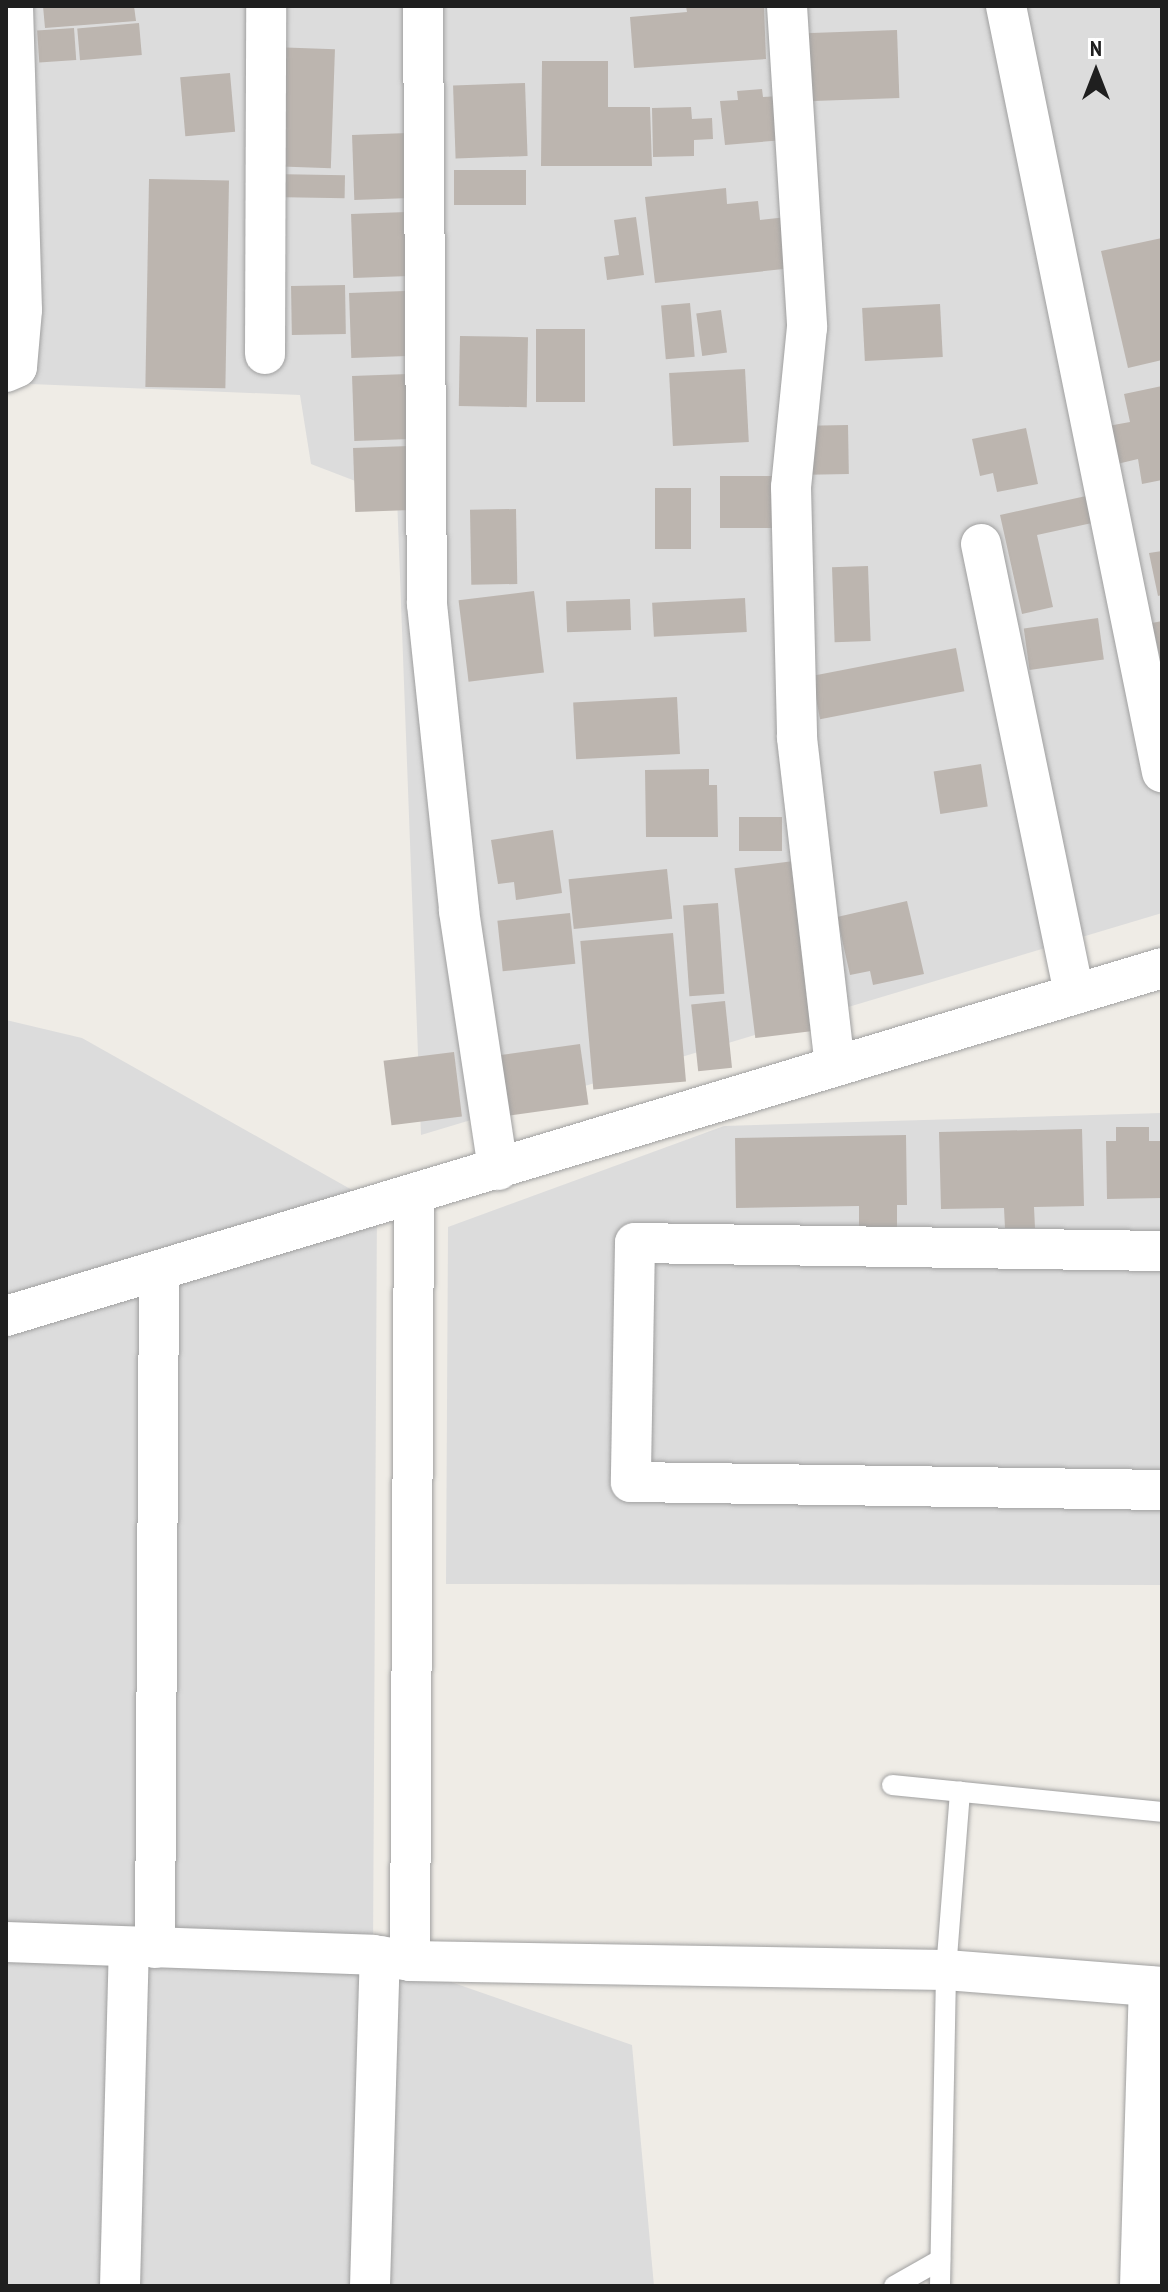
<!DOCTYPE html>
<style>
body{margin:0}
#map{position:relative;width:1168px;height:2292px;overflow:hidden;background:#efece6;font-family:"PT Sans Narrow",sans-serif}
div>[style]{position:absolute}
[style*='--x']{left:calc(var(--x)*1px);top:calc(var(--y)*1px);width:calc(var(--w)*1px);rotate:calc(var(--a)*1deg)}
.residential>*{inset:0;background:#dcdcdc}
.building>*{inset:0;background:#bcb5af;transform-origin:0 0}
.roads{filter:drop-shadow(0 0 2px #a0a0a0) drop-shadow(0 0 2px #a0a0a0)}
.lane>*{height:20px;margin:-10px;padding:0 10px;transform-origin:10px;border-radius:10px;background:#fff}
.street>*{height:40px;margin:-20px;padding:0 20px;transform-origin:20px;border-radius:20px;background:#fff}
span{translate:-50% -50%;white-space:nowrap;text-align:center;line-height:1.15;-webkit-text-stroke:6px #fff;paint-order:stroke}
.frame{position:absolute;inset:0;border:8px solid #1f1f1f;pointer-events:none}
.north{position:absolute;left:1056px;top:32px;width:80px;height:80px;-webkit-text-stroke:6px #fff;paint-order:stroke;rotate:0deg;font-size:22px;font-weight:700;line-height:32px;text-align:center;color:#1f1f1f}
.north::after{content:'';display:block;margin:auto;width:28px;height:36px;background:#1f1f1f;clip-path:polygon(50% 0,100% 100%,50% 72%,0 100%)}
</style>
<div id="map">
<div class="residential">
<div style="clip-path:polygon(6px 6px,1162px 6px,1162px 913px,421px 1135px,397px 497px,311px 464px,300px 395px,6px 383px)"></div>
<div style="clip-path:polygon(6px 1020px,82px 1038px,377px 1204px,373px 1955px,632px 2045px,654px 2286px,6px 2286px)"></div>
<div style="clip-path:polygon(1162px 1113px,1162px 1585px,446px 1584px,448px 1227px,724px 1126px)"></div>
</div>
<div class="building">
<div style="clip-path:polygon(43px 6px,134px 6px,136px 21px,45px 28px)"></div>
<div style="clip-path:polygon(686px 6px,764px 8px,766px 59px,634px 68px,630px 17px,687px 12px)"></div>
<div style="left:139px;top:23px;width:32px;height:62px;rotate:85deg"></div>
<div style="left:74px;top:28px;width:32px;height:37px;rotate:86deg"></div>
<div style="left:897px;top:30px;width:68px;height:93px;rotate:88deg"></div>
<div style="left:272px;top:47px;width:63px;height:119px;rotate:2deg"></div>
<div style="clip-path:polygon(542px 61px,608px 61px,608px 107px,650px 107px,652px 166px,541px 166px)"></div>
<div style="left:230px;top:73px;width:59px;height:50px;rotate:85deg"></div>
<div style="left:525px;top:83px;width:73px;height:72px;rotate:88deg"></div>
<div style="clip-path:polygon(762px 89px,763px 97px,780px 96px,784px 140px,725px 145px,720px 101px,738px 100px,737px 91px)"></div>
<div style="clip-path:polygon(691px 107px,692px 119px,712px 118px,713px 139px,694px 140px,694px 156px,653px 157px,652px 108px)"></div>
<div style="left:408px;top:133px;width:65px;height:56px;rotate:88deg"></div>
<div style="left:526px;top:170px;width:35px;height:72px;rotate:90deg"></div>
<div style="left:272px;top:174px;width:73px;height:23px;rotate:1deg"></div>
<div style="left:149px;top:179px;width:80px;height:208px;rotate:1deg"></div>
<div style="clip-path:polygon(726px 188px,727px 204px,758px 201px,760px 220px,787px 217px,793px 268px,655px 283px,645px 197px)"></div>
<div style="left:407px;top:212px;width:64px;height:56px;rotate:88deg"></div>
<div style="clip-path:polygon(636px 217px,644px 275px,607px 280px,604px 257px,619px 255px,614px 220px)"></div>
<div style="clip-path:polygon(1162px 238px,1162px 360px,1128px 368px,1101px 251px)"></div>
<div style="left:345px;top:285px;width:49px;height:54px;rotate:89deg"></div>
<div style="left:405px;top:291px;width:65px;height:56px;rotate:88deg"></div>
<div style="left:690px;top:303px;width:54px;height:29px;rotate:85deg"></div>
<div style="left:940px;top:304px;width:53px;height:78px;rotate:87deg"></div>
<div style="left:721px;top:310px;width:43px;height:25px;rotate:82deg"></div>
<div style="left:536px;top:329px;width:49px;height:73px"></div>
<div style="left:460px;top:336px;width:68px;height:70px;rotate:1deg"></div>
<div style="left:745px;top:369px;width:73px;height:76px;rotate:87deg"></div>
<div style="left:408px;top:374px;width:65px;height:56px;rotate:88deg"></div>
<div style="clip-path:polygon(1162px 386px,1162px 480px,1142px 484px,1138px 459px,1117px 464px,1108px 426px,1130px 422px,1124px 394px)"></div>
<div style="left:848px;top:425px;width:49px;height:40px;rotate:89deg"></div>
<div style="clip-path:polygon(1026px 428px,1038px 484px,997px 492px,993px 473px,980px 476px,972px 439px)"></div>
<div style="left:409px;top:446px;width:64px;height:56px;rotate:88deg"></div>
<div style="left:720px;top:476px;width:53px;height:52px"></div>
<div style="left:655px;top:488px;width:36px;height:61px"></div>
<div style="clip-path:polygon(1086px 496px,1092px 523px,1037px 535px,1053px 607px,1022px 614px,1000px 515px)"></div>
<div style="left:516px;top:509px;width:75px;height:46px;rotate:89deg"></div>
<div style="clip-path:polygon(1162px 551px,1162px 595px,1158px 596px,1149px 553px)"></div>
<div style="left:868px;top:566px;width:75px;height:36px;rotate:88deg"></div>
<div style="left:534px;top:591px;width:82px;height:76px;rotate:83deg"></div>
<div style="left:745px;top:598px;width:34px;height:93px;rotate:87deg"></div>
<div style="left:630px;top:599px;width:31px;height:64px;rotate:88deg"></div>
<div style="left:1098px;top:618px;width:42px;height:75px;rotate:82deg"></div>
<div style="clip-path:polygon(1162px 621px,1162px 662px,1161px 662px,1152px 623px)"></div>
<div style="left:956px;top:648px;width:44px;height:147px;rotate:79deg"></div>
<div style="left:677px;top:697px;width:57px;height:104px;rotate:87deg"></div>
<div style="left:981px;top:764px;width:43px;height:48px;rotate:81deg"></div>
<div style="clip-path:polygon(709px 769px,709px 785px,717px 785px,718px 837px,646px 837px,645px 770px)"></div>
<div style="left:739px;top:817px;width:43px;height:34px"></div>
<div style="clip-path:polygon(553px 830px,562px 893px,516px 900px,514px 882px,498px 884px,491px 840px)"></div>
<div style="left:794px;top:861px;width:171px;height:60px;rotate:83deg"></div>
<div style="left:667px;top:869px;width:50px;height:99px;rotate:84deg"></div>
<div style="clip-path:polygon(907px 901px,924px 974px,873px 985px,870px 971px,850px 975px,837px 917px)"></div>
<div style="left:718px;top:903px;width:91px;height:35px;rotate:86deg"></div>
<div style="left:570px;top:913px;width:51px;height:73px;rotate:84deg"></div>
<div style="left:673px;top:933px;width:149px;height:93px;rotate:85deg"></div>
<div style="left:725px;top:1001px;width:67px;height:34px;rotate:84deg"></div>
<div style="left:580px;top:1044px;width:61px;height:87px;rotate:82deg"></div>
<div style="left:454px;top:1052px;width:65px;height:71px;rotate:83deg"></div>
<div style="clip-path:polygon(1116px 1127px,1149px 1127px,1149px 1141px,1162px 1141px,1162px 1198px,1107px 1199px,1106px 1141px,1116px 1141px)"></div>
<div style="clip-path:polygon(1082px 1129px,1084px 1206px,1034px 1207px,1035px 1228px,1005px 1228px,1004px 1208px,941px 1209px,939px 1132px)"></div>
<div style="clip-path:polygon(906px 1135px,907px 1205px,897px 1205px,897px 1227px,859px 1227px,859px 1206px,736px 1208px,735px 1138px)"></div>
</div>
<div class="roads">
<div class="lane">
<div style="--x:892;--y:1785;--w:271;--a:5.7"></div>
<div style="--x:894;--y:2286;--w:53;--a:-29.5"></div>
<div style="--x:940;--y:2286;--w:316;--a:-88.9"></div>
<div style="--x:946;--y:1970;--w:179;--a:-85.5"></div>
</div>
<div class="street">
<div style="--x:423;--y:6;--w:598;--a:89.62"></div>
<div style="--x:427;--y:604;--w:309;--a:84"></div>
<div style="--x:459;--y:911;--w:262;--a:81.4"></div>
<div style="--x:787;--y:6;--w:322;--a:86.4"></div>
<div style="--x:807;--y:327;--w:161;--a:95.7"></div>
<div style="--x:791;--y:487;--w:251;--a:88.6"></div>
<div style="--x:797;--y:738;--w:330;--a:83.4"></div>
<div style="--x:1006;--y:6;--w:782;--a:78.49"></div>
<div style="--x:265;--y:354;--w:348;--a:-89.8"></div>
<div style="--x:6;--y:372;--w:12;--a:-24"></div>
<div style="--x:17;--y:367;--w:57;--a:-85"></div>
<div style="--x:22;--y:310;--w:304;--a:-91.7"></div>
<div style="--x:981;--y:544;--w:460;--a:78.3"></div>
<div style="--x:1162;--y:1251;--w:527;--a:-179.13"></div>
<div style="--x:635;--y:1243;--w:239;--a:91"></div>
<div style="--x:631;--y:1482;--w:531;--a:0.86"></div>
<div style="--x:6;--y:1316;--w:1207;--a:-16.75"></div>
<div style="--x:6;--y:1942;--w:367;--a:2"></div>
<div style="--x:373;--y:1955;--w:37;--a:9"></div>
<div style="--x:410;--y:1961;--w:536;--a:0.96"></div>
<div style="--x:946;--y:1970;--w:217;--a:4.5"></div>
<div style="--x:155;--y:1948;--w:674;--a:-89.66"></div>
<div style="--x:410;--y:1961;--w:767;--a:-89.7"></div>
<div style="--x:120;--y:2286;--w:339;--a:-88.5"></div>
<div style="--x:370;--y:2286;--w:330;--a:-88.3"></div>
<div style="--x:1140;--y:2286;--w:300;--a:-88.3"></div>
</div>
</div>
<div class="frame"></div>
<div class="north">N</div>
</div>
